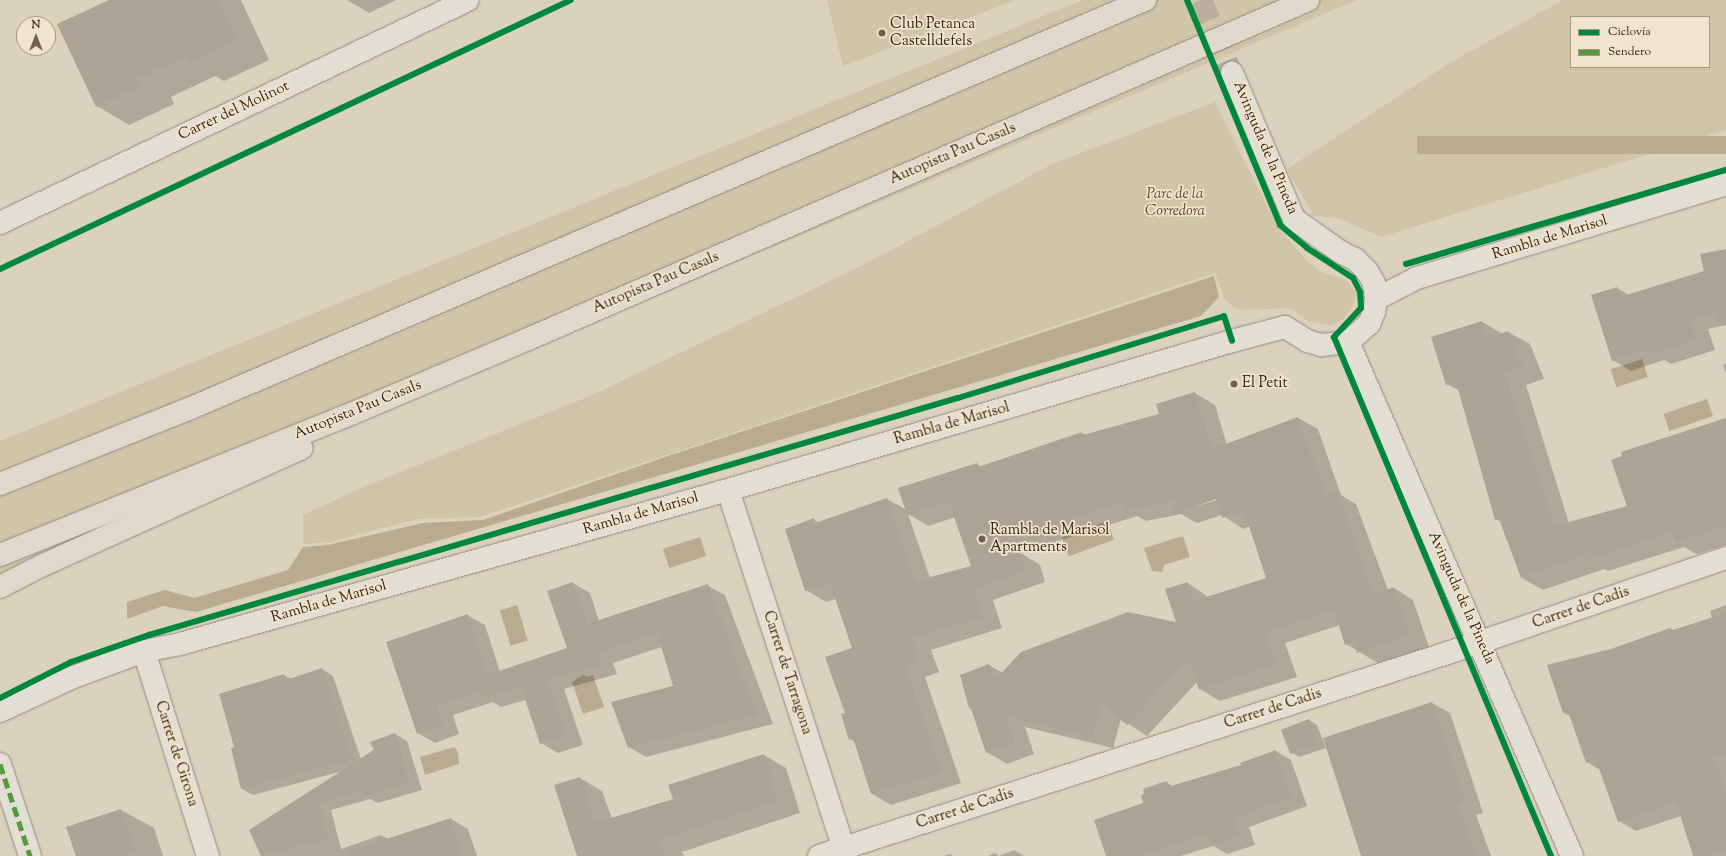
<!DOCTYPE html>
<meta charset="utf-8">
<style>
body{margin:0}
#map{position:relative;width:1726px;height:856px;overflow:hidden;background:#dbd2be;font-family:"Sorts Mill Goudy",serif}
div>[style]{position:absolute}
[style*='--x']{left:calc(var(--x)*1px);top:calc(var(--y)*1px);width:calc(var(--w)*1px);rotate:calc(var(--a)*1deg)}
.green>*{inset:0;background:#d2c4a8}
.water>*{inset:0;background:#baaa8f;transform-origin:0 0}
.shadow>*{inset:0;background:#0003}
.building>*{inset:0;background:#aca395;transform-origin:0 0}
.street-tunnel>*{height:22px;margin-top:-11px;transform-origin:0;background:repeating-linear-gradient(90deg,#baae9c 0 22px,transparent 0 33px)}
.roads{filter:drop-shadow(0 0 1px #928a7d) drop-shadow(0 0 1px #928a7d)}
.street>*{height:22px;margin:-11px;padding:0 11px;transform-origin:11px;border-radius:11px;background:#e3ded4}
.highway>*{height:22px;margin:-11px;padding:0 11px;transform-origin:11px;border-radius:11px;background:#ded9cc}
.quiet>*{height:5px;margin-top:-2.5px;transform-origin:0;background:repeating-linear-gradient(90deg,#529a3c 0 10px,transparent 0 15px)}
.cycleway>*{height:6px;margin:-3px;padding:0 3px;transform-origin:3px;border-radius:3px;background:#00873e}
.dots>*{width:11px;height:11px;translate:-50% -50%;box-sizing:border-box;border:2px solid #f0e5cc;border-radius:50%}
span{translate:-50% -50%;white-space:nowrap;text-align:center;line-height:1.15;-webkit-text-stroke:3.5px #f0e5cc;paint-order:stroke}
.poi-label{font-size:15px;color:#382012}
.left{translate:0 -50%;text-align:left}
.street-label{font-size:15px;color:#382012}
.park-label{font-size:15px;color:#5c4633;font-style:italic}
.legend{position:absolute;left:1570px;top:16px;width:140px;height:52px;box-sizing:border-box;background:#f0e5cc;border:1px solid #a69682;margin:0;padding:5px 7px;list-style:none;font-size:12px;color:#382012}
.legend li{display:flex;align-items:center;gap:8px;height:20px}
.legend b{width:20px;border:1px solid #a69682}
.north{position:absolute;left:16px;top:16px;width:40px;height:40px;box-sizing:border-box;background:#f0e5cc;border:1px solid #a69682;border-radius:50%;rotate:0deg;font-size:11px;font-weight:700;line-height:16px;text-align:center;color:#382012}
.north::after{content:'';display:block;margin:auto;width:14px;height:18px;background:#715e4e;clip-path:polygon(50% 0,100% 100%,50% 72%,0 100%)}
</style>
<div id="map">
<div class="green">
<div style="clip-path:polygon(827px 0,1016px 0,843px 66px)"></div>
<div style="clip-path:polygon(1083px 0,1357px 0,0 574px,0 441px)"></div>
<div style="clip-path:polygon(evenodd,1563px 0,1726px 0,1726px 130px,1381px 237px,1338px 218px,1314px 216px,1287px 169px,1448px 64px,1563px 0,1571px 17px,1709px 17px,1709px 67px,1571px 67px,1571px 17px)"></div>
<div style="clip-path:polygon(1215px 102px,1277px 226px,1306px 260px,1320px 271px,1346px 280px,1357px 293px,1352px 308px,1342px 320px,1331px 326px,1308px 321px,1290px 308px,1238px 310px,1225px 300px,1215px 273px,480px 517px,417px 519px,332px 542px,303px 544px,303px 515px,363px 487px,590px 396px,861px 266px,1052px 164px)"></div>
</div>
<div class="water">
<div style="left:1726px;top:136px;width:18px;height:309px;rotate:90deg"></div>
<div style="clip-path:polygon(1214px 276px,1219px 297px,1201px 316px,196px 612px,163px 606px,127px 619px,127px 602px,165px 590px,194px 598px,288px 570px,303px 547px,328px 545px,423px 523px,483px 520px,671px 455px)"></div>
<div style="left:1642px;top:359px;width:19px;height:33px;rotate:72deg"></div>
<div style="left:1707px;top:399px;width:18px;height:46px;rotate:71deg"></div>
<div style="left:1107px;top:521px;width:20px;height:48px;rotate:70deg"></div>
<div style="clip-path:polygon(1183px 536px,1190px 557px,1164px 565px,1162px 572px,1152px 571px,1144px 548px)"></div>
<div style="left:700px;top:537px;width:20px;height:39px;rotate:72deg"></div>
<div style="left:517px;top:605px;width:37px;height:18px;rotate:73deg"></div>
<div style="clip-path:polygon(583px 675px,587px 677px,593px 675px,604px 707px,583px 714px,572px 682px)"></div>
<div style="clip-path:polygon(454px 747px,458px 752px,459px 764px,425px 775px,420px 757px)"></div>
</div>
<div class="shadow">
<div style="clip-path:polygon(131px 0,241px 0,269px 60px,224px 81px,215px 76px,171px 97px,174px 104px,129px 125px,97px 106px)"></div>
<div style="clip-path:polygon(347px 0,396px 0,369px 13px)"></div>
<div style="clip-path:polygon(1726px 250px,1726px 325px,1708px 329px,1715px 350px,1671px 364px,1664px 360px,1631px 371px,1613px 360px,1617px 288px,1629px 295px,1706px 272px)"></div>
<div style="clip-path:polygon(1482px 322px,1503px 334px,1508px 332px,1530px 344px,1544px 379px,1526px 385px,1569px 523px,1628px 506px,1726px 419px,1726px 545px,1697px 554px,1684px 547px,1608px 571px,1604px 569px,1543px 590px,1522px 578px,1501px 522px,1496px 519px,1460px 391px,1447px 384px)"></div>
<div style="clip-path:polygon(1726px 364px,1726px 373px,1723px 365px)"></div>
<div style="clip-path:polygon(evenodd,1195px 393px,1215px 405px,1227px 445px,1298px 418px,1318px 429px,1341px 495px,1356px 504px,1388px 590px,1394px 588px,1413px 600px,1429px 647px,1378px 663px,1346px 644px,1340px 625px,1285px 643px,1297px 677px,1220px 701px,1200px 689px,1197px 682px,1147px 736px,1121px 719px,1113px 748px,1025px 727px,1034px 754px,1007px 764px,987px 752px,989px 665px,1003px 673px,1178px 623px,1188px 583px,1208px 597px,1267px 579px,1250px 526px,1243px 529px,1222px 515px,1197px 523px,1181px 514px,1146px 521px,1137px 516px,1021px 553px,1040px 565px,1045px 582px,993px 600px,1002px 628px,931px 650px,939px 672px,925px 677px,961px 783px,891px 805px,872px 794px,855px 742px,850px 739px,846px 713px,853px 649px,836px 599px,826px 602px,806px 590px,813px 519px,819px 523px,887px 499px,907px 510px,977px 464px,981px 467px,1082px 433px,1086px 435px,1160px 415px,1195px 393px,1220px 497px,1221px 499px,1182px 510px,1220px 497px,1195px 393px,908px 514px,928px 526px,956px 517px,973px 566px,930px 578px,908px 514px)"></div>
<div style="clip-path:polygon(573px 583px,590px 593px,599px 621px,708px 586px,725px 595px,773px 724px,646px 757px,629px 747px,675px 687px,662px 647px,613px 663px,617px 674px,564px 689px,583px 745px,558px 753px,541px 743px,526px 700px,501px 707px,493px 702px,453px 715px,459px 734px,435px 743px,418px 733px,467px 615px,485px 625px,500px 672px,568px 649px)"></div>
<div style="clip-path:polygon(1726px 605px,1726px 856px,1694px 856px,1681px 816px,1636px 831px,1619px 821px,1600px 770px,1587px 762px,1571px 717px,1563px 712px,1612px 650px,1712px 618px,1710px 611px)"></div>
<div style="clip-path:polygon(322px 669px,333px 676px,361px 759px,395px 734px,407px 741px,422px 790px,378px 803px,370px 799px,331px 810px,341px 849px,381px 835px,393px 842px,398px 856px,262px 856px,250px 831px,343px 771px,253px 795px,242px 789px,236px 748px,284px 675px,291px 679px)"></div>
<div style="clip-path:polygon(1432px 703px,1450px 713px,1483px 813px,1476px 815px,1491px 856px,1386px 856px)"></div>
<div style="clip-path:polygon(1309px 720px,1317px 725px,1326px 748px,1299px 757px,1291px 752px)"></div>
<div style="clip-path:polygon(1276px 751px,1291px 760px,1307px 806px,1249px 827px,1255px 845px,1227px 854px,1213px 846px,1181px 856px,1107px 856px,1145px 804px,1166px 782px,1172px 786px,1242px 766px)"></div>
<div style="clip-path:polygon(764px 755px,786px 768px,800px 813px,682px 852px,684px 856px,578px 856px,580px 778px,602px 791px,612px 819px,674px 800px)"></div>
<div style="clip-path:polygon(121px 810px,154px 828px,163px 856px,77px 856px,68px 827px)"></div>
<div style="clip-path:polygon(451px 819px,468px 829px,477px 856px,401px 856px)"></div>
<div style="clip-path:polygon(1014px 850px,1024px 856px,988px 856px,995px 853px,999px 856px)"></div>
<div style="clip-path:polygon(950px 854px,953px 856px,944px 856px)"></div>
</div>
<div class="building">
<div style="clip-path:polygon(109px 0,218px 0,237px 41px,190px 63px,187px 56px,139px 78px,143px 85px,96px 107px,57px 24px)"></div>
<div style="clip-path:polygon(1726px 249px,1726px 321px,1718px 322px,1716px 313px,1691px 319px,1697px 340px,1652px 355px,1650px 349px,1612px 361px,1591px 295px,1617px 287px,1620px 297px,1704px 271px,1700px 254px)"></div>
<div style="clip-path:polygon(1482px 321px,1488px 339px,1508px 331px,1523px 367px,1505px 373px,1554px 526px,1627px 506px,1611px 460px,1622px 456px,1621px 452px,1726px 418px,1726px 526px,1675px 543px,1672px 532px,1587px 560px,1585px 556px,1521px 578px,1499px 519px,1495px 520px,1456px 382px,1446px 385px,1431px 337px)"></div>
<div style="clip-path:polygon(1195px 392px,1212px 449px,1298px 417px,1326px 495px,1337px 492px,1374px 594px,1394px 587px,1410px 636px,1357px 653px,1354px 642px,1345px 645px,1334px 610px,1266px 632px,1277px 665px,1199px 690px,1189px 660px,1127px 725px,1102px 704px,1093px 737px,1006px 717px,1015px 743px,986px 753px,971px 709px,969px 708px,960px 675px,989px 664px,994px 681px,1021px 652px,1128px 612px,1176px 622px,1165px 589px,1188px 582px,1194px 601px,1266px 578px,1244px 511px,1222px 518px,1216px 499px,1176px 513px,1173px 501px,1125px 510px,1123px 503px,1002px 541px,1007px 556px,1020px 552px,1026px 571px,974px 589px,983px 617px,912px 639px,919px 661px,906px 666px,925px 728px,927px 727px,942px 772px,871px 794px,853px 738px,849px 740px,841px 714px,845px 713px,825px 657px,852px 648px,830px 583px,805px 591px,785px 529px,814px 518px,815px 523px,887px 498px,916px 581px,971px 566px,949px 502px,907px 515px,898px 488px,977px 463px,978px 467px,1082px 432px,1083px 435px,1159px 414px,1156px 404px)"></div>
<div style="clip-path:polygon(573px 582px,587px 624px,708px 584px,757px 715px,628px 748px,611px 702px,673px 686px,657px 633px,597px 653px,601px 665px,548px 680px,567px 736px,540px 744px,521px 687px,483px 697px,481px 691px,437px 705px,443px 724px,417px 734px,386px 642px,468px 614px,487px 675px,567px 648px,547px 591px)"></div>
<div style="clip-path:polygon(1726px 613px,1726px 755px,1714px 757px,1726px 794px,1726px 849px,1704px 856px,1693px 856px,1676px 802px,1618px 822px,1596px 760px,1586px 763px,1568px 711px,1563px 713px,1547px 665px,1611px 649px,1670px 628px,1673px 630px)"></div>
<div style="clip-path:polygon(322px 668px,353px 759px,241px 789px,231px 748px,234px 747px,219px 694px,284px 674px,286px 680px)"></div>
<div style="clip-path:polygon(1432px 702px,1465px 803px,1459px 805px,1477px 856px,1361px 856px,1323px 738px)"></div>
<div style="left:1309px;top:719px;width:26px;height:30px;rotate:69deg"></div>
<div style="clip-path:polygon(395px 733px,410px 783px,364px 797px,362px 791px,319px 803px,328px 839px,261px 856px,249px 830px,374px 750px,370px 742px)"></div>
<div style="clip-path:polygon(1276px 750px,1292px 798px,1234px 818px,1240px 836px,1211px 846px,1207px 834px,1140px 856px,1106px 856px,1094px 820px,1143px 803px,1141px 795px,1144px 794px,1143px 789px,1166px 781px,1171px 786px,1241px 765px,1240px 763px)"></div>
<div style="clip-path:polygon(764px 754px,778px 800px,661px 839px,666px 856px,577px 856px,554px 785px,580px 777px,595px 823px,673px 799px,668px 785px)"></div>
<div style="clip-path:polygon(121px 809px,136px 851px,122px 856px,76px 856px,66px 827px)"></div>
<div style="clip-path:polygon(451px 818px,463px 856px,349px 856px,349px 851px)"></div>
</div>
<div class="street-tunnel">
<div style="--x:1201;--y:0;--w:79;--a:67"></div>
</div>
<div class="roads">
<div class="street">
<div style="--x:0;--y:223;--w:518;--a:-25.48"></div>
<div style="--x:1376;--y:299;--w:46;--a:-27.1"></div>
<div style="--x:1417;--y:278;--w:323;--a:-16.9"></div>
<div style="--x:1348;--y:342;--w:561;--a:66.45"></div>
<div style="--x:728;--y:490;--w:385;--a:72.1"></div>
<div style="--x:144;--y:651;--w:215;--a:72.7"></div>
<div style="--x:0;--y:711;--w:78;--a:-24.9"></div>
<div style="--x:71;--y:678;--w:78;--a:-20.3"></div>
<div style="--x:144;--y:651;--w:37;--a:-11"></div>
<div style="--x:180;--y:644;--w:569;--a:-15.7"></div>
<div style="--x:728;--y:490;--w:526;--a:-16.47"></div>
<div style="--x:1232;--y:341;--w:55;--a:-14.8"></div>
<div style="--x:1285;--y:327;--w:26;--a:32"></div>
<div style="--x:1307;--y:341;--w:15;--a:16"></div>
<div style="--x:1321;--y:345;--w:27;--a:-6"></div>
<div style="--x:1348;--y:342;--w:28;--a:-41"></div>
<div style="--x:1369;--y:324;--w:13;--a:-67"></div>
<div style="--x:1374;--y:312;--w:13;--a:-81"></div>
<div style="--x:1376;--y:299;--w:16;--a:-97"></div>
<div style="--x:1374;--y:283;--w:14;--a:-120"></div>
<div style="--x:1367;--y:271;--w:17;--a:-135"></div>
<div style="--x:1355;--y:259;--w:14;--a:-155"></div>
<div style="--x:1342;--y:253;--w:59;--a:-144.7"></div>
<div style="--x:1294;--y:219;--w:159;--a:-113"></div>
<div style="--x:0;--y:764;--w:97;--a:71.9"></div>
<div style="--x:819;--y:856;--w:677;--a:-17.9"></div>
<div style="--x:1463;--y:648;--w:278;--a:-18.9"></div>
</div>
<div class="highway">
<div style="--x:0;--y:484;--w:206;--a:-21.7"></div>
<div style="--x:191;--y:408;--w:1038;--a:-23.16"></div>
<div style="--x:0;--y:555;--w:380;--a:-21.9"></div>
<div style="--x:353;--y:413;--w:188;--a:-22.9"></div>
<div style="--x:526;--y:340;--w:853;--a:-23.5"></div>
<div style="--x:0;--y:587;--w:46;--a:-27.1"></div>
<div style="--x:41;--y:566;--w:286;--a:-24.3"></div>
</div>
</div>
<div class="quiet">
<div style="--x:0;--y:764;--w:97;--a:71.9"></div>
</div>
<div class="cycleway">
<div style="--x:1187;--y:0;--w:243;--a:67.5"></div>
<div style="--x:1280;--y:225;--w:35;--a:40"></div>
<div style="--x:1307;--y:248;--w:55;--a:33.1"></div>
<div style="--x:1353;--y:278;--w:16;--a:63"></div>
<div style="--x:1360;--y:292;--w:16;--a:86"></div>
<div style="--x:1361;--y:308;--w:40;--a:133"></div>
<div style="--x:1334;--y:337;--w:563;--a:67.31"></div>
<div style="--x:1406;--y:264;--w:334;--a:-16.4"></div>
<div style="--x:0;--y:269;--w:631;--a:-25.23"></div>
<div style="--x:0;--y:698;--w:80;--a:-26.9"></div>
<div style="--x:71;--y:662;--w:83;--a:-19.1"></div>
<div style="--x:149;--y:635;--w:843;--a:-16.33"></div>
<div style="--x:958;--y:398;--w:278;--a:-17.1"></div>
<div style="--x:1224;--y:316;--w:26;--a:72"></div>
</div>
<div class="dots">
<div style="left:882px;top:33px;background:#715e4e"></div>
<div style="left:1234px;top:384px;background:#715e4e"></div>
<div style="left:982px;top:539px;background:#715e4e"></div>
</div>
<div class="poi-label">
<span class="left" style="left:890px;top:33px">Club Petanca<br>Castelldefels</span>
<span class="left" style="left:1242px;top:384px">El Petit</span>
<span class="left" style="left:990px;top:539px">Rambla de Marisol<br>Apartments</span>
</div>
<div class="street-label">
<span style="left:234px;top:111px;rotate:-25deg">Carrer del Molinot</span>
<span style="left:1265px;top:148px;rotate:67deg">Avinguda de la Pineda</span>
<span style="left:953px;top:154px;rotate:-23deg">Autopista Pau Casals</span>
<span style="left:1550px;top:238px;rotate:-17deg">Rambla de Marisol</span>
<span style="left:656px;top:283px;rotate:-23deg">Autopista Pau Casals</span>
<span style="left:358px;top:410px;rotate:-22deg">Autopista Pau Casals</span>
<span style="left:952px;top:424px;rotate:-16deg">Rambla de Marisol</span>
<span style="left:641px;top:514px;rotate:-16deg">Rambla de Marisol</span>
<span style="left:1461px;top:598px;rotate:66deg">Avinguda de la Pineda</span>
<span style="left:329px;top:602px;rotate:-16deg">Rambla de Marisol</span>
<span style="left:1581px;top:608px;rotate:-19deg">Carrer de Cadis</span>
<span style="left:787px;top:673px;rotate:72deg">Carrer de Tarragona</span>
<span style="left:1273px;top:709px;rotate:-18deg">Carrer de Cadis</span>
<span style="left:176px;top:754px;rotate:72deg">Carrer de Girona</span>
<span style="left:965px;top:809px;rotate:-18deg">Carrer de Cadis</span>
</div>
<div class="park-label">
<span style="left:1175px;top:203px">Parc de la<br>Corredora</span>
</div>
<ul class="legend">
<li><b style="height:5px;background:#00873e"></b>Ciclovía</li>
<li><b style="height:5px;background:#529a3c"></b>Sendero</li>
</ul>
<div class="north">N</div>
</div>
